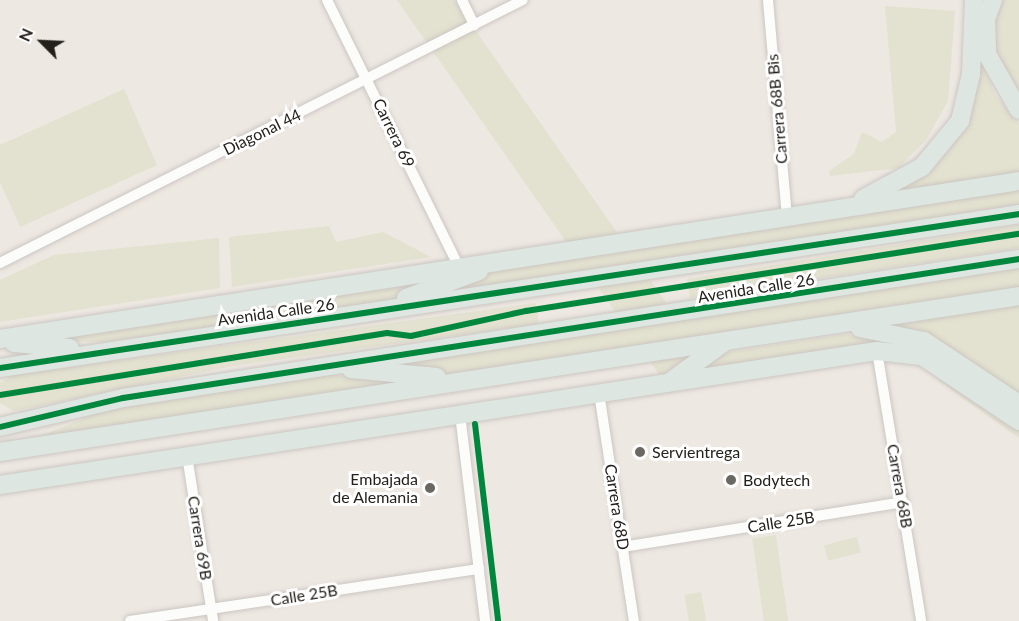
<!DOCTYPE html>
<style>
body{margin:0}
#map{position:relative;width:1019px;height:621px;overflow:hidden;background:#eee8e2;font-family:Lato,sans-serif}
div>[style]{position:absolute}
[style*='--x']{left:calc(var(--x)*1px);top:calc(var(--y)*1px);width:calc(var(--w)*1px);rotate:calc(var(--a)*1deg)}
.green>*{inset:0;background:#e3e1cf;transform-origin:0 0}
.roads{filter:drop-shadow(0 0 2px #cbc6c2) drop-shadow(0 0 2px #cbc6c2)}
.street>*{height:10px;margin:-5px;padding:0 5px;transform-origin:5px;border-radius:5px;background:#fcfcfb}
.primary>*{height:18px;margin:-9px;padding:0 9px;transform-origin:9px;border-radius:9px;background:#dee6e1}
.cycleway>*{height:6px;margin:-3px;padding:0 3px;transform-origin:3px;border-radius:3px;background:#00873e}
.dots>*{width:16px;height:16px;translate:-50% -50%;box-sizing:border-box;border:3px solid #fff;border-radius:50%}
span{translate:-50% -50%;white-space:nowrap;text-align:center;line-height:1.15;-webkit-text-stroke:6px #fff;paint-order:stroke}
.street-label{font-size:16px;color:#24211d}
.poi-label{font-size:16px;color:#24211d}
.left{translate:0 -50%;text-align:left}
.right{translate:-100% -50%;text-align:right}
.north{position:absolute;left:12px;top:12px;width:60px;height:60px;-webkit-text-stroke:4px #fff;paint-order:stroke;rotate:294deg;font-size:16px;font-weight:700;line-height:24px;text-align:center;color:#24211d}
.north::after{content:'';display:block;margin:auto;width:21px;height:27px;background:#24211d;clip-path:polygon(50% 0,100% 100%,50% 72%,0 100%)}
</style>
<div id="map">
<div class="green">
<div style="clip-path:polygon(1001px 0,1019px 0,1019px 103px,989px 44px)"></div>
<div style="clip-path:polygon(885px 6px,955px 11px,948px 101px,926px 140px,898px 168px,830px 176px,829px 171px,854px 154px,862px 132px,882px 142px,896px 132px)"></div>
<div style="clip-path:polygon(978px 6px,982px 63px,996px 96px,1019px 123px,1019px 173px,897px 192px,929px 172px,962px 132px,969px 113px)"></div>
<div style="clip-path:polygon(124px 89px,157px 165px,20px 227px,0 182px,0 145px)"></div>
<div style="clip-path:polygon(1019px 186px,1019px 208px,434px 294px,503px 267px)"></div>
<div style="clip-path:polygon(1019px 225px,1019px 248px,690px 298px,687px 279px)"></div>
<div style="clip-path:polygon(329px 226px,336px 242px,383px 232px,431px 257px,232px 287px,229px 237px)"></div>
<div style="clip-path:polygon(219px 238px,220px 288px,0 322px,0 280px,54px 255px)"></div>
<div style="clip-path:polygon(1019px 263px,1019px 290px,491px 370px,448px 374px,366px 366px)"></div>
<div style="clip-path:polygon(453px 274px,395px 299px,348px 309px,105px 342px,31px 341px)"></div>
<div style="clip-path:polygon(536px 303px,539px 324px,233px 366px,14px 411px,0 403px,0 383px,14px 375px)"></div>
<div style="clip-path:polygon(1019px 304px,1019px 398px,921px 332px,885px 323px)"></div>
<div style="clip-path:polygon(845px 334px,905px 347px,689px 377px,722px 353px)"></div>
<div style="left:700px;top:351px;width:47px;height:708px;rotate:145deg"></div>
<div style="clip-path:polygon(942px 374px,1019px 430px,1019px 438px,939px 381px)"></div>
<div style="clip-path:polygon(329px 375px,411px 380px,26px 442px,102px 411px)"></div>
<div style="left:776px;top:535px;width:87px;height:24px;rotate:82deg"></div>
<div style="left:857px;top:537px;width:16px;height:34px;rotate:76deg"></div>
<div style="left:701px;top:592px;width:29px;height:17px;rotate:80deg"></div>
</div>
<div class="roads">
<div class="street">
<div style="--x:327;--y:0;--w:298;--a:63.7"></div>
<div style="--x:462;--y:0;--w:28;--a:64"></div>
<div style="--x:768;--y:0;--w:218;--a:85"></div>
<div style="--x:0;--y:263;--w:585;--a:-26.7"></div>
<div style="--x:877;--y:351;--w:274;--a:80.7"></div>
<div style="--x:599;--y:393;--w:231;--a:81.3"></div>
<div style="--x:460;--y:414;--w:209;--a:83.1"></div>
<div style="--x:187;--y:456;--w:167;--a:81"></div>
<div style="--x:623;--y:547;--w:284;--a:-9.1"></div>
<div style="--x:130;--y:621;--w:353;--a:-8.5"></div>
</div>
<div class="primary">
<div style="--x:993;--y:0;--w:20;--a:110"></div>
<div style="--x:986;--y:19;--w:35;--a:88"></div>
<div style="--x:987;--y:54;--w:64;--a:60.3"></div>
<div style="--x:863;--y:199;--w:67;--a:-28.5"></div>
<div style="--x:922;--y:167;--w:60;--a:-50.4"></div>
<div style="--x:960;--y:121;--w:48;--a:-76.8"></div>
<div style="--x:971;--y:74;--w:74;--a:-87.7"></div>
<div style="--x:406;--y:298;--w:78;--a:-20.3"></div>
<div style="--x:860;--y:328;--w:65;--a:11.5"></div>
<div style="--x:924;--y:341;--w:114;--a:33.6"></div>
<div style="--x:0;--y:339;--w:1031;--a:-8.81"></div>
<div style="--x:14;--y:343;--w:56;--a:5.1"></div>
<div style="--x:0;--y:368;--w:1031;--a:-8.59"></div>
<div style="--x:351;--y:369;--w:86;--a:5.3"></div>
<div style="--x:671;--y:381;--w:68;--a:-36"></div>
<div style="--x:0;--y:427;--w:126;--a:-13.3"></div>
<div style="--x:123;--y:398;--w:907;--a:-8.82"></div>
<div style="--x:0;--y:452;--w:1031;--a:-8.7"></div>
<div style="--x:0;--y:485;--w:887;--a:-8.69"></div>
<div style="--x:877;--y:351;--w:45;--a:6.3"></div>
<div style="--x:922;--y:356;--w:117;--a:33.8"></div>
</div>
</div>
<div class="cycleway">
<div style="--x:0;--y:368;--w:1031;--a:-8.59"></div>
<div style="--x:0;--y:395;--w:392;--a:-9.1"></div>
<div style="--x:387;--y:333;--w:24;--a:7"></div>
<div style="--x:411;--y:336;--w:118;--a:-12.3"></div>
<div style="--x:526;--y:311;--w:499;--a:-8.9"></div>
<div style="--x:475;--y:424;--w:198;--a:83.3"></div>
<div style="--x:0;--y:427;--w:126;--a:-13.3"></div>
<div style="--x:123;--y:398;--w:907;--a:-8.82"></div>
</div>
<div class="dots">
<div style="left:640px;top:452px;background:#6b6762"></div>
<div style="left:731px;top:480px;background:#6b6762"></div>
<div style="left:430px;top:488px;background:#6b6762"></div>
</div>
<div class="street-label">
<span style="left:777px;top:109px;rotate:-95deg">Carrera 68B Bis</span>
<span style="left:262px;top:132px;rotate:-26deg">Diagonal 44</span>
<span style="left:394px;top:133px;rotate:64deg">Carrera 69</span>
<span style="left:756px;top:288px;rotate:-9deg">Avenida Calle 26</span>
<span style="left:276px;top:312px;rotate:-8deg">Avenida Calle 26</span>
<span style="left:900px;top:486px;rotate:80deg">Carrera 68B</span>
<span style="left:617px;top:507px;rotate:81deg">Carrera 68D</span>
<span style="left:781px;top:522px;rotate:-9deg">Calle 25B</span>
<span style="left:200px;top:538px;rotate:81deg">Carrera 69B</span>
<span style="left:304px;top:595px;rotate:-9deg">Calle 25B</span>
</div>
<div class="poi-label">
<span class="left" style="left:652px;top:452px">Servientrega</span>
<span class="right" style="left:418px;top:488px">Embajada<br>de Alemania</span>
<span class="left" style="left:743px;top:480px">Bodytech</span>
</div>
<div class="north">N</div>
</div>
